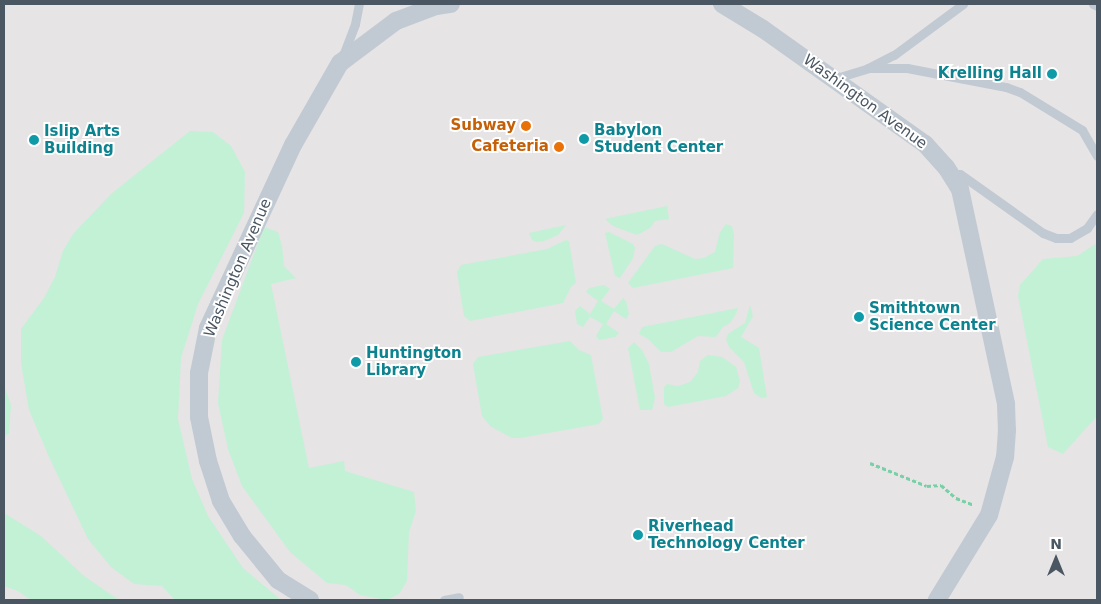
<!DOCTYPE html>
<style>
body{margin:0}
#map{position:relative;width:1101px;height:604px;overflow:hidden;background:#f5f3f3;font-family:"DejaVu Sans",sans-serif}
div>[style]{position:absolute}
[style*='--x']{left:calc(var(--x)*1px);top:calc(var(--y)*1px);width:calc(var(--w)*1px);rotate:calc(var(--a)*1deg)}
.education>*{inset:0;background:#e6e4e5;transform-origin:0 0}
.green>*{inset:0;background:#c3f1d5}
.path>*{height:3px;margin-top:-1.5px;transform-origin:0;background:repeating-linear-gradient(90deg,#7ad0a6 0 4px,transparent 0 6.5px)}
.lane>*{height:9px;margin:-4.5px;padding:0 4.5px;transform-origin:4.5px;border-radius:4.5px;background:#c1cad2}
.street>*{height:18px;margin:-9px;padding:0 9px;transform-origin:9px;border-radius:9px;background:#c1cad2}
.dots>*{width:14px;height:14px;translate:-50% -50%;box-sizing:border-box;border:2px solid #fff;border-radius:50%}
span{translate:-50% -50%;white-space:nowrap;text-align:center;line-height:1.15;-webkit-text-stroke:4px #fff;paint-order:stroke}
.culture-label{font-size:15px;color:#0d838f;font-weight:700}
.right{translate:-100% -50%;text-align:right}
.left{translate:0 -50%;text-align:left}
.street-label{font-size:15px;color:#4a5661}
.food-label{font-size:15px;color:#c56008;font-weight:700}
.frame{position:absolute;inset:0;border:5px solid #4a5661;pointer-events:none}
.north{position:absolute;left:1031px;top:534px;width:50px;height:50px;-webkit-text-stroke:4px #fff;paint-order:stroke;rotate:0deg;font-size:14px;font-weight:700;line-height:20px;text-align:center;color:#4a5661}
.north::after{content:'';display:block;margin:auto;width:18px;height:22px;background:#4a5661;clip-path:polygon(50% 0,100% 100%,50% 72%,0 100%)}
</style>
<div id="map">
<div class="education">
<div style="left:4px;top:4px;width:1093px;height:596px"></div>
</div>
<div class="green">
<div style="clip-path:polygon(190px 131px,213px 132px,231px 146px,245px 172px,244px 213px,198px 304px,181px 358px,178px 419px,192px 479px,208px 516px,243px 568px,281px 600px,175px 600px,162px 586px,134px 584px,111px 567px,88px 539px,49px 457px,29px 410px,21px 363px,21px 329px,44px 298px,55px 277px,63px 251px,73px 234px,111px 194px)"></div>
<div style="clip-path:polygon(667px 206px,669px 219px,655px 221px,650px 228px,637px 235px,613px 226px,605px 219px)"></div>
<div style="clip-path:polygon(726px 224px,732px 226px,734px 235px,733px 268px,633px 288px,628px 283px,655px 246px,662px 244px,695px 259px,704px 258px,715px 252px,720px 232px)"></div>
<div style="clip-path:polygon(566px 225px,558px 235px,544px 241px,536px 242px,532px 240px,529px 233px)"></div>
<div style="clip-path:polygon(264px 227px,278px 232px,282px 246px,284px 266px,296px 278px,271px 284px,309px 468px,344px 461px,345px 471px,414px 492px,416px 511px,409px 532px,407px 581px,399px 594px,387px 600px,360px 595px,346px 585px,327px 583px,290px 552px,242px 486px,228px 449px,218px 403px,222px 340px)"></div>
<div style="clip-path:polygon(609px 232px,633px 244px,635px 248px,633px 258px,620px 278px,615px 276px,605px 233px)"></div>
<div style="clip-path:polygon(566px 240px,569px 241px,576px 283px,571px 287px,563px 303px,470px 321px,464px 316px,457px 272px,461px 265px,547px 249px)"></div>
<div style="clip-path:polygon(1097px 243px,1097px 416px,1063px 454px,1048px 447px,1018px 296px,1020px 285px,1043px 259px,1077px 256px)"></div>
<div style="clip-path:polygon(604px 285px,610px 289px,601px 301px,614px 309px,623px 298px,626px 301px,629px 314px,626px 319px,614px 311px,606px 324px,619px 333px,615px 337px,599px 340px,596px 336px,603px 324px,590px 317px,583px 327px,577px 324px,575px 311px,580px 306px,590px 314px,598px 301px,586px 292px,589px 288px)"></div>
<div style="clip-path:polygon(750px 305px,753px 316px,741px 337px,759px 348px,767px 397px,761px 398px,754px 393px,744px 362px,729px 347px,726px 339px,728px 334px,745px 323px)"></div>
<div style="clip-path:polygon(738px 308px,736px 314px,730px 323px,723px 327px,716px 337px,698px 336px,671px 352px,661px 352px,648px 339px,639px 334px,642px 327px)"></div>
<div style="clip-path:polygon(570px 341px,579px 350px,591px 355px,603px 419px,599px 424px,520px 438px,512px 438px,490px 426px,482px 416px,473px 364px,478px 357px)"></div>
<div style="clip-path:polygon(634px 342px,642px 350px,649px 364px,655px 398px,652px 410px,640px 410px,628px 348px)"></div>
<div style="clip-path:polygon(708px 355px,722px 357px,736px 367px,740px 381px,738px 388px,726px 396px,668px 407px,664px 404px,664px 387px,667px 384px,678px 386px,690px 382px,698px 372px,700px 361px)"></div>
<div style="clip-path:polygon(4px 385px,11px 405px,9px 433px,4px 437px)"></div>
<div style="clip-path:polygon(4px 513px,41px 536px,84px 576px,119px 600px,31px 600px,18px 591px,4px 586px)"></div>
</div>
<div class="path">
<div style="--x:870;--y:463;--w:61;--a:22"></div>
<div style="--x:927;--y:486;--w:14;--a:-4"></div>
<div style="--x:941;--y:485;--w:20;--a:41"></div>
<div style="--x:956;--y:498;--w:19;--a:21"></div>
</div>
<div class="lane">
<div style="--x:1093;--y:4;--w:4;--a:27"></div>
<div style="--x:342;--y:58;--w:36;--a:-69"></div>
<div style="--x:355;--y:24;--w:20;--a:-79"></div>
<div style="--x:868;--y:68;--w:39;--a:0"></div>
<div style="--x:907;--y:68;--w:101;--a:10.9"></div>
<div style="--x:1006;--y:87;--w:15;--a:20"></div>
<div style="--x:1020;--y:92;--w:73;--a:31.5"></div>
<div style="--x:1082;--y:130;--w:30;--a:60"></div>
<div style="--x:833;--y:79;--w:37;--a:-17"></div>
<div style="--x:868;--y:68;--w:29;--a:-27"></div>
<div style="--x:894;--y:55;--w:86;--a:-36.5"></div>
<div style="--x:952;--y:176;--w:8;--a:-14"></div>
<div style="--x:960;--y:174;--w:102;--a:35.4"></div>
<div style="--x:1043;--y:233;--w:14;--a:21"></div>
<div style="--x:1056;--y:238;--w:14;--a:0"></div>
<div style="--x:1070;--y:238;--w:20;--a:-30"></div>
<div style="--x:1087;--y:228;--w:17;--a:-54"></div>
<div style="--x:444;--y:600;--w:15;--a:-11"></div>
</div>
<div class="street">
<div style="--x:722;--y:4;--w:48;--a:31.4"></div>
<div style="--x:763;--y:29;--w:199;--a:35.4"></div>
<div style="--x:925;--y:144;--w:31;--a:48"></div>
<div style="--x:946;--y:167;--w:26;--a:58"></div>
<div style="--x:960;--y:189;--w:220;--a:77.9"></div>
<div style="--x:1006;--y:404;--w:26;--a:88"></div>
<div style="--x:1007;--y:430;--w:27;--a:94"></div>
<div style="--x:1005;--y:457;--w:60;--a:105.4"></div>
<div style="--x:989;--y:515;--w:100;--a:121.5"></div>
<div style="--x:310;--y:600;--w:38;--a:-148"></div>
<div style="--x:278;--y:580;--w:57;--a:-129.3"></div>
<div style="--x:242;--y:536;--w:41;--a:-121"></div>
<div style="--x:221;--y:501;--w:42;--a:-108"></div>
<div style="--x:208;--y:461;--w:45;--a:-101.6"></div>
<div style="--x:199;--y:417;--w:44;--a:-90"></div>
<div style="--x:199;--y:373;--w:46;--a:-78.7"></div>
<div style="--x:208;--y:328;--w:202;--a:-65.1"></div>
<div style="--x:293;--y:145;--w:95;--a:-60.2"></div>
<div style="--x:340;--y:63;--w:70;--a:-36.9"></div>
<div style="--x:396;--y:21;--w:43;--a:-20.6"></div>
<div style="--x:436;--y:6;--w:15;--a:-8"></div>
</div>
<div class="dots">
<div style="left:1052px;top:74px;background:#0f9aa8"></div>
<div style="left:526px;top:126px;background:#e8710a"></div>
<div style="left:584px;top:139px;background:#0f9aa8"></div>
<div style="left:34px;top:140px;background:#0f9aa8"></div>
<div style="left:559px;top:147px;background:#e8710a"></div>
<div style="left:859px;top:317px;background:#0f9aa8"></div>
<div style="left:356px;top:362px;background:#0f9aa8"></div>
<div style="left:638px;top:535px;background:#0f9aa8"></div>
</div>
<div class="culture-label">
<span class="right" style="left:1042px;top:74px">Krelling Hall</span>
<span class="left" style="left:594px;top:139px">Babylon<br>Student Center</span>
<span class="left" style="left:44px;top:140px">Islip Arts<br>Building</span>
<span class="left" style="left:869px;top:317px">Smithtown<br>Science Center</span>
<span class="left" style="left:366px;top:362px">Huntington<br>Library</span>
<span class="left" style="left:648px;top:535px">Riverhead<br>Technology Center</span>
</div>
<div class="street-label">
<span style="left:865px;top:102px;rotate:36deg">Washington Avenue</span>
<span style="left:238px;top:268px;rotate:-67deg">Washington Avenue</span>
</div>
<div class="food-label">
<span class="right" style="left:516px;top:126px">Subway</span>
<span class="right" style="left:549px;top:147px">Cafeteria</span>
</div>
<div class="frame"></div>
<div class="north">N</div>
</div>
